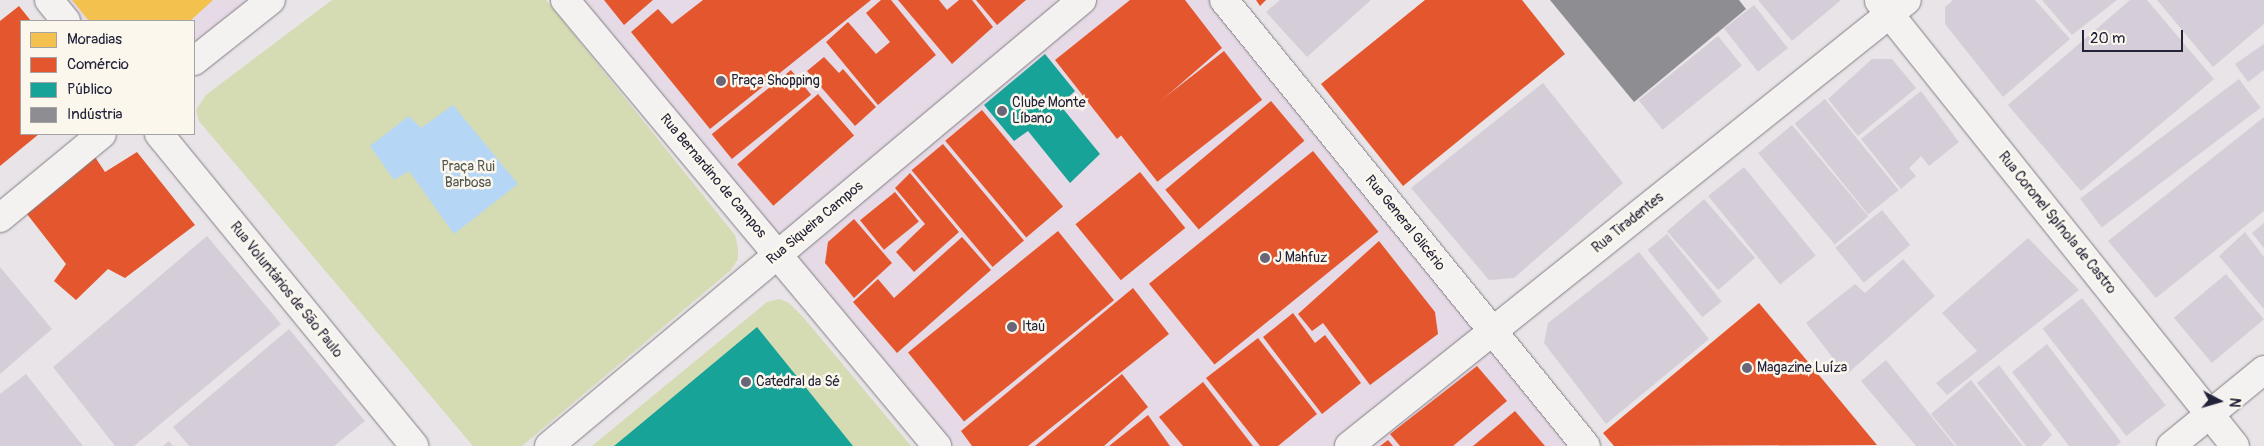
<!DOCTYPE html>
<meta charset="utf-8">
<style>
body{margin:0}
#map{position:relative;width:2264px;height:446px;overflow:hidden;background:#e9e4e7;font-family:Pangolin,sans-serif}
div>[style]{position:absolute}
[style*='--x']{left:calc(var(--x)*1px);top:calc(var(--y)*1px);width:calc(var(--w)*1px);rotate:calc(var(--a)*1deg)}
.built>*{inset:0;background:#e5dae5}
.green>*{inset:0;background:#d5dbb3}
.water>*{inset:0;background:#b6d6f6}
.homes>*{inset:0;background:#f2c14e}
.shops>*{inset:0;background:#e4572e;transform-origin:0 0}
.public>*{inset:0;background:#17a398}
.industry>*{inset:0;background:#8d8d92}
.building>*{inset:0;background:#d5ced8;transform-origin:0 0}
.roads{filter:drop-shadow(0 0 1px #807e84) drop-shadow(0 0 1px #807e84)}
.street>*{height:28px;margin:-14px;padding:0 14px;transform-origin:14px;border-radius:14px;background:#f4f2f0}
.secondary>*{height:28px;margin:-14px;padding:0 14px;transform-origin:14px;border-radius:14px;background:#f4f2f0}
.dots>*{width:14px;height:14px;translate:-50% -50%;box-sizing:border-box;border:2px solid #fbf7ec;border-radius:50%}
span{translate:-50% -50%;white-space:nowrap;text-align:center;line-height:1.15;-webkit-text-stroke:5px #fbf7ec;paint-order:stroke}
.poi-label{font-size:14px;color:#22223b}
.left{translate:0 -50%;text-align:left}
.park-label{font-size:14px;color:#535752}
.street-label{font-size:14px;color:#22223b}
.legend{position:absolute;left:20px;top:20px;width:175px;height:115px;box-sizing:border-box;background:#fbf7ec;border:1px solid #a4a2a5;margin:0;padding:6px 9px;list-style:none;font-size:15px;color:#22223b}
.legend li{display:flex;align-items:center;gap:10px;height:25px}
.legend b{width:25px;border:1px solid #a4a2a5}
.north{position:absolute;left:2194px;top:376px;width:50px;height:50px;-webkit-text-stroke:4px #fbf7ec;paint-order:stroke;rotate:96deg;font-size:14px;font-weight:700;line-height:20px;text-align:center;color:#22223b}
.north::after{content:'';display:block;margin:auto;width:18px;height:22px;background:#22223b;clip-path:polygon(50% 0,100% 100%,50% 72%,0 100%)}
.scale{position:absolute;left:2082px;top:30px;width:101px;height:22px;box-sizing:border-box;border:2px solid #22223b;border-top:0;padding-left:6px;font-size:15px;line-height:18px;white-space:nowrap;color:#22223b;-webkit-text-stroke:4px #fbf7ec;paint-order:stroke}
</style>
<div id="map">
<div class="built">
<div style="clip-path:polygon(53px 0,252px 0,194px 48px,194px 21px,70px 21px)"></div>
<div style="clip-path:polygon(581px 0,1213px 0,1576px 446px,948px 446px)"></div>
</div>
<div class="green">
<div style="clip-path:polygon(332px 0,546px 0,735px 235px,738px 248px,738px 259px,731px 270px,522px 446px,473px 446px,199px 121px,196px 110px,206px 95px)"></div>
<div style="clip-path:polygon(779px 299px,789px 303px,803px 317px,911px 446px,592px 446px,767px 302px)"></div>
</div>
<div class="water">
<div style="clip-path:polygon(453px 105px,518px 184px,454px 234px,409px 171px,394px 180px,370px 146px,409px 116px,421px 128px)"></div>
</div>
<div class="homes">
<div style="clip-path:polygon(72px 0,213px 0,190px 21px,89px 21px)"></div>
</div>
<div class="shops">
<div style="clip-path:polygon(604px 0,653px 0,624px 25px)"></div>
<div style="clip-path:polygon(703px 0,871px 0,710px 129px,631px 32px,658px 9px,672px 24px)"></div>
<div style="clip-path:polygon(881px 0,891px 0,936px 55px,878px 105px,826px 42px,848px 22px,876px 54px,890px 42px,866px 13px)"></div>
<div style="clip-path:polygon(898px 0,939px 0,947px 10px,959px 0,972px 0,993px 27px,952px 64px)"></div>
<div style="clip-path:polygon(976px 0,1026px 0,997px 25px)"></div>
<div style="clip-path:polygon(1130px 0,1185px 0,1222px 48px,1117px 139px,1055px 60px)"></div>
<div style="clip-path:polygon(1256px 0,1266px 0,1260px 6px)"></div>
<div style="clip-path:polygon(1425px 0,1522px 0,1565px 54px,1403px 186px,1321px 84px)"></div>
<div style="clip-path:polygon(19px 6px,31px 21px,21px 21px,21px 134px,39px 134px,0 166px,0 21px)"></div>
<div style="left:1224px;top:51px;width:62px;height:133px;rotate:52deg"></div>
<div style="clip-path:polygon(824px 57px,839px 73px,843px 69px,876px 107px,855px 126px,807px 71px)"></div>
<div style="left:791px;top:70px;width:32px;height:102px;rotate:51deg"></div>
<div style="left:818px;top:94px;width:55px;height:107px;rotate:49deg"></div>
<div style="left:1271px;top:101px;width:52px;height:138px;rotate:50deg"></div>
<div style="left:982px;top:110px;width:126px;height:48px;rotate:50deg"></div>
<div style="left:943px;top:144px;width:126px;height:41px;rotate:50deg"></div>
<div style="left:1313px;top:151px;width:104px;height:211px;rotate:51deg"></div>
<div style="clip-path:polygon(137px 152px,195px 225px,125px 278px,108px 269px,76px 300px,54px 281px,66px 264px,27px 214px,95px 157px,105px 172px)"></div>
<div style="left:1140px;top:172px;width:72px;height:83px;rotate:51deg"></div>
<div style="clip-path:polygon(910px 173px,959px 232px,914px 272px,896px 252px,925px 224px,895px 188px)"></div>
<div style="left:895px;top:192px;width:38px;height:45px;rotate:51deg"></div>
<div style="clip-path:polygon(854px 219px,892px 263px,854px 298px,825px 263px,828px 242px)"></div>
<div style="left:1058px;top:231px;width:89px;height:193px;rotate:51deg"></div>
<div style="clip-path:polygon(962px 237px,991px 270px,897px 353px,853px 302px,878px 279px,894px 298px)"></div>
<div style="clip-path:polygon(1379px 241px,1435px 312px,1438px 334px,1370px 385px,1323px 323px,1312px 331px,1298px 314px)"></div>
<div style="clip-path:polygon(1133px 288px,1169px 334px,1028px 446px,972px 446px,961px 431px)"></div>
<div style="clip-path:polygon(1759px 303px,1877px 445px,1614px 446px,1603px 433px)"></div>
<div style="clip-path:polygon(1293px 313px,1315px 343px,1325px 335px,1361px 383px,1322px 414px,1263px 337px)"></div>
<div style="clip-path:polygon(1258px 338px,1317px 414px,1278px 446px,1260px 446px,1206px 378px)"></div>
<div style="clip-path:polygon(1477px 366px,1507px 401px,1453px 446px,1400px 446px,1390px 434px)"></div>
<div style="clip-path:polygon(1122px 374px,1148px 407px,1104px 446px,1035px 446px)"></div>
<div style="clip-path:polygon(1203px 382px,1253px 446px,1183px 446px,1159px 417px)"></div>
<div style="clip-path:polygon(1515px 411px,1545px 446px,1473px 446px)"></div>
<div style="clip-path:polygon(1148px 415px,1170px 446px,1109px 446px)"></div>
<div style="clip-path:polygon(1388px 440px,1393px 446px,1380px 446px)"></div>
</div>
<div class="public">
<div style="clip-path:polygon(1045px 54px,1075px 91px,1060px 105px,1100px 154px,1070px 183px,1028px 131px,1014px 141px,984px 105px)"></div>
<div style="clip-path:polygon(757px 327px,853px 446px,614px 446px,637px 427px)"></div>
</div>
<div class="industry">
<div style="clip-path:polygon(1550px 0,1739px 0,1746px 9px,1634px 102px)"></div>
</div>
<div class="building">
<div style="clip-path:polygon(1280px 0,1371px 0,1307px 57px,1266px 12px)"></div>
<div style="clip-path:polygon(1758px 0,1841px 0,1792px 41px)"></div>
<div style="clip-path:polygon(1953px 0,2035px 0,2070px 39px,2003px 97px,1945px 24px,1945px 7px)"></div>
<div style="clip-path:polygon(2042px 0,2117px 0,2072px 35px)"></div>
<div style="clip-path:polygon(2130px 0,2147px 0,2214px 79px,2081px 191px,2008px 105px)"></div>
<div style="clip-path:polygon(2157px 0,2264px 0,2264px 24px,2213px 67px)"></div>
<div style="left:1754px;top:5px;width:55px;height:38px;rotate:52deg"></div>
<div style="left:1718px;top:36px;width:38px;height:102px;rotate:51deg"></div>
<div style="clip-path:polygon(2264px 44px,2264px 70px,2248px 82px,2235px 64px)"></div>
<div style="clip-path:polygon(1872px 59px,1892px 59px,1916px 88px,1858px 136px,1828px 99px)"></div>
<div style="left:2239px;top:79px;width:36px;height:199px;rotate:53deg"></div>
<div style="clip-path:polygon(1543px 83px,1623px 183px,1514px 278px,1489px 280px,1411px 188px)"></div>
<div style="clip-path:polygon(1921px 91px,1959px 142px,1929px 166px,1921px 156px,1909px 168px,1916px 176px,1901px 189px,1861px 139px)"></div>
<div style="left:1825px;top:99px;width:117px;height:39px;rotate:51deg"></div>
<div style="clip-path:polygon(2264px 117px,2264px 211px,2156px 298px,2108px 241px)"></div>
<div style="left:1792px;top:125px;width:119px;height:44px;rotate:50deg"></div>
<div style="left:1744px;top:167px;width:114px;height:46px;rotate:51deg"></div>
<div style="left:1704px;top:199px;width:78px;height:49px;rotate:49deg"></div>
<div style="left:1882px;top:210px;width:45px;height:60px;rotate:51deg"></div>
<div style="clip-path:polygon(2264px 223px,2264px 248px,2252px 233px)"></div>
<div style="clip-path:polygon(2245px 232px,2264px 257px,2264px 309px,2219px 256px)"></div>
<div style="left:1667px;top:234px;width:87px;height:25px;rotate:51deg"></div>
<div style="clip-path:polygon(207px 236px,281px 324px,134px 446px,115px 446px,53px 367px)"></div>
<div style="clip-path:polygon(2028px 238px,2079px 290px,1947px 395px,1936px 383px,1977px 351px,1942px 313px)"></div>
<div style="clip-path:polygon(1639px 252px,1709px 339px,1606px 424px,1544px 343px,1548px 323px)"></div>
<div style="clip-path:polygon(1903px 259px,1935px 296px,1846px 375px,1806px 323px,1855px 284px,1865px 293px)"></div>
<div style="clip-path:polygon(0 267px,52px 329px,0 374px)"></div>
<div style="left:2226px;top:274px;width:59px;height:68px;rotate:50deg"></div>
<div style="left:2082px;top:298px;width:136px;height:50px;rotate:52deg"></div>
<div style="clip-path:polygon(289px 329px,365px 421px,334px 446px,189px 446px,173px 427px)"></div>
<div style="clip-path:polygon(2047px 344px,2121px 442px,2116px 446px,2069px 446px,2012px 372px)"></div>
<div style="clip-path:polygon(1886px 360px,1955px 446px,1916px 446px,1861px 381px)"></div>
<div style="clip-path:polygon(1999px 365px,2052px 435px,2041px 446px,2026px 446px,1977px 383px)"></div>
<div style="clip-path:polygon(26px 374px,83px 446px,0 446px,0 394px)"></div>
<div style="clip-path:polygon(1971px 380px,2023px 446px,1957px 446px,1931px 414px)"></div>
<div style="clip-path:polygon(169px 441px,173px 446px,163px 446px)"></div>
</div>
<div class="roads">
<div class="street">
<div style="--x:49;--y:0;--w:27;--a:51"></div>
<div style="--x:565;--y:0;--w:581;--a:50.17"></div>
<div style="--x:1224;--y:0;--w:574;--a:50.94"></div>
<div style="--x:1879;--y:1;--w:570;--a:51.34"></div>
<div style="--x:194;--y:61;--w:98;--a:-38.4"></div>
<div style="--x:159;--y:134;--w:403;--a:50.7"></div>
<div style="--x:0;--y:218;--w:132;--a:-39.5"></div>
<div style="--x:549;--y:446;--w:695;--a:-39.92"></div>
<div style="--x:1349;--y:446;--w:714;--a:-38.63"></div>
</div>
<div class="secondary">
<div style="--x:2171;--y:446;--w:120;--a:-39.3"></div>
</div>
</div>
<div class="dots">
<div style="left:721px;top:81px;background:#686677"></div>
<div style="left:1002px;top:111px;background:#686677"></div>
<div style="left:1265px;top:258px;background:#686677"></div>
<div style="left:1012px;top:327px;background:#686677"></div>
<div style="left:1747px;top:368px;background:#686677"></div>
<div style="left:746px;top:382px;background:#686677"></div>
</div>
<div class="poi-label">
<span class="left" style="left:731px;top:81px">Praça Shopping</span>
<span class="left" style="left:1012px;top:111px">Clube Monte<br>Líbano</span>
<span class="left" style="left:1275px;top:258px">J Mahfuz</span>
<span class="left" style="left:1022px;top:327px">Itaú</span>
<span class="left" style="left:1757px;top:368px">Magazine Luíza</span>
<span class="left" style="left:756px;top:382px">Catedral da Sé</span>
</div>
<div class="park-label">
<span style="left:468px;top:175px">Praça Rui<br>Barbosa</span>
</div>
<div class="street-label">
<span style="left:713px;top:176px;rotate:50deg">Rua Bernardino de Campos</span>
<span style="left:815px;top:223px;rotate:-40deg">Rua Siqueira Campos</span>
<span style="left:1405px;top:223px;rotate:51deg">Rua General Glicério</span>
<span style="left:1628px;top:223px;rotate:-39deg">Rua Tiradentes</span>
<span style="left:2057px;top:223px;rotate:51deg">Rua Coronel Spínola de Castro</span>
<span style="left:286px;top:290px;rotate:51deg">Rua Voluntários de São Paulo</span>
</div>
<ul class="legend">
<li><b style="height:14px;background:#f2c14e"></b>Moradias</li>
<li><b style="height:14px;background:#e4572e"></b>Comércio</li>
<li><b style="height:14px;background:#17a398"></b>Público</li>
<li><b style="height:14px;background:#8d8d92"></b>Indústria</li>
</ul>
<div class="north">N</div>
<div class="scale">20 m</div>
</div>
